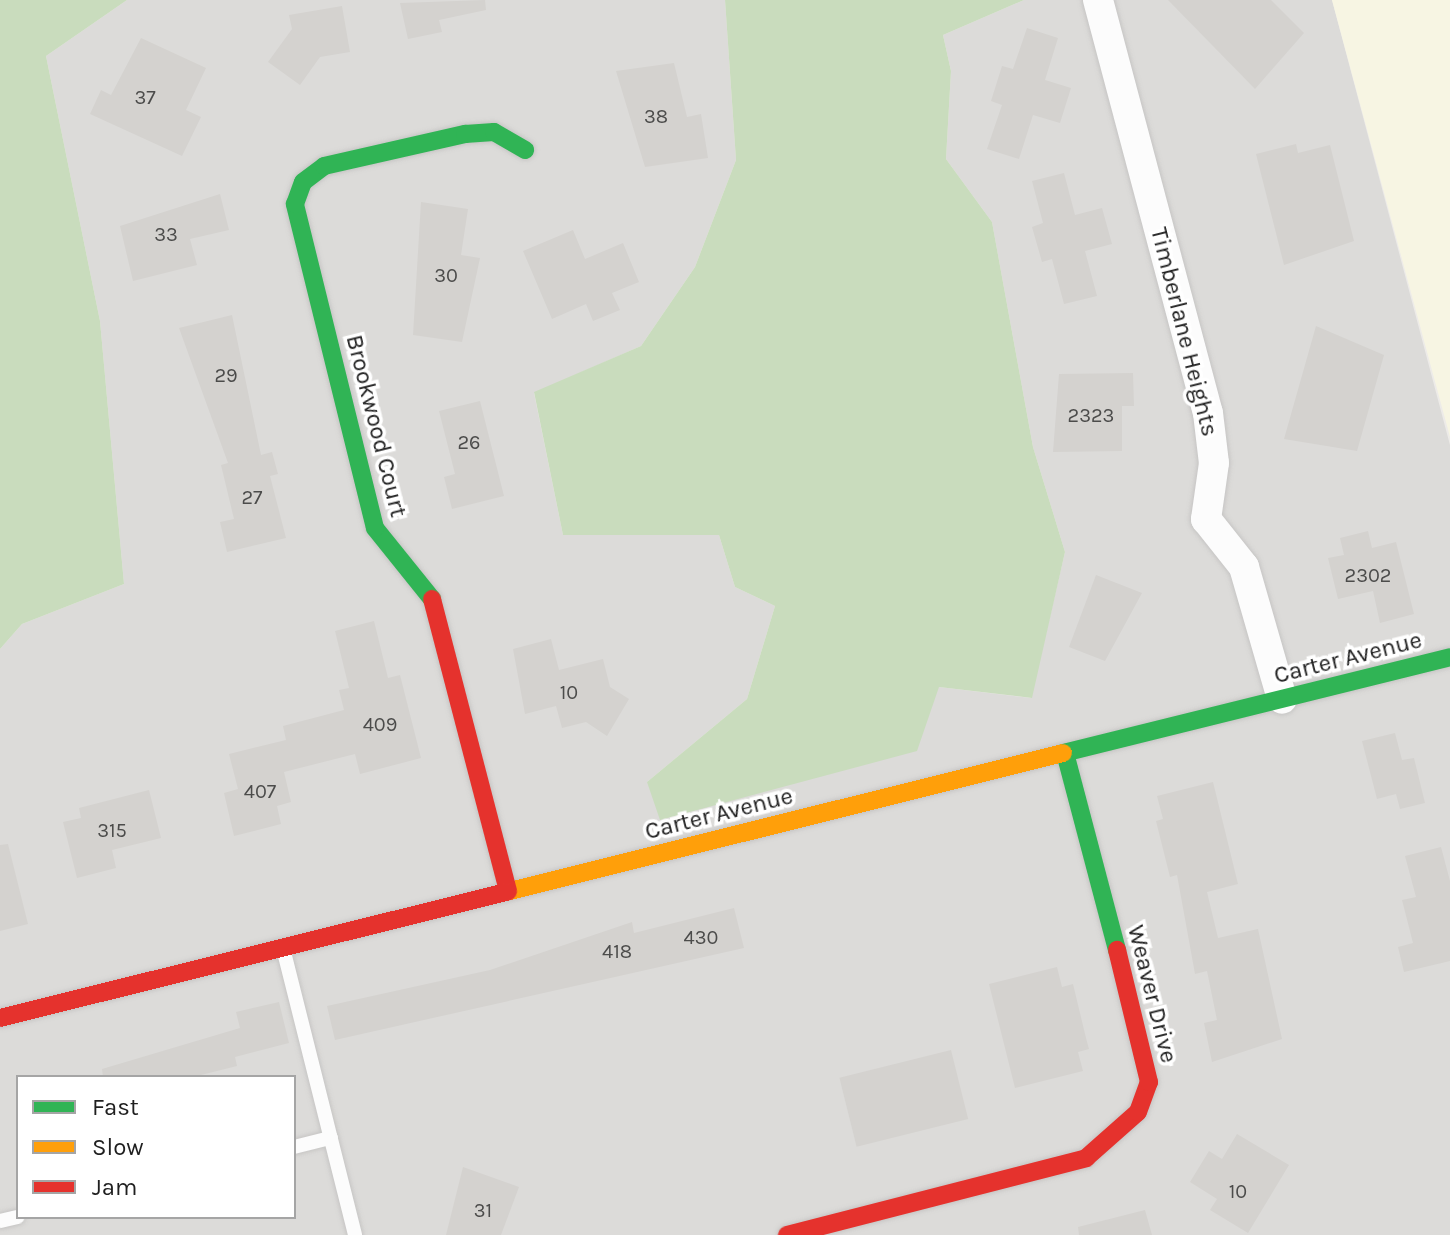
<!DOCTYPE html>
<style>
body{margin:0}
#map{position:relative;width:1450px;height:1235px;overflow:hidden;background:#edebe8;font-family:Karla,sans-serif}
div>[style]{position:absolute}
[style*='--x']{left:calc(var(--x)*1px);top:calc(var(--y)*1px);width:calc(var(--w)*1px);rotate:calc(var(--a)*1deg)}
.residential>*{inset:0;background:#dcdbd9}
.education>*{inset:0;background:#f7f5e3}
.forest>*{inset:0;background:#c9dcbd}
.building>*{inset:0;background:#d4d2cf;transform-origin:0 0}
.roads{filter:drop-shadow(0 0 2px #c6c5c4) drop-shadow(0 0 2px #c6c5c4)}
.lane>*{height:14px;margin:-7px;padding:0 7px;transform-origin:7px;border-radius:7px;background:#fcfcfc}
.street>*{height:30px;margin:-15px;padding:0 15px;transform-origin:15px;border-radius:15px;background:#fcfcfc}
.fast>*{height:18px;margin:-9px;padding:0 9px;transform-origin:9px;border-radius:9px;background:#30b455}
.slow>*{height:18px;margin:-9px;padding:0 9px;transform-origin:9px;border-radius:9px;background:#ff9f0a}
.jam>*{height:18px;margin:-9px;padding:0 9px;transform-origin:9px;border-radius:9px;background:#e5322d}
span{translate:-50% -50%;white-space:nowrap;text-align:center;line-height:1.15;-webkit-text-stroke:7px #fff;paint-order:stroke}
.number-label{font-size:20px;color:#4c4c4b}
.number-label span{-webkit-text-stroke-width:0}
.street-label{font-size:24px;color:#1f1f1f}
.legend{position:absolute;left:16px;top:1075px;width:280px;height:144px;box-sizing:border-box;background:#fff;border:2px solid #a5a5a5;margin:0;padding:10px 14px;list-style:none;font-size:24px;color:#1f1f1f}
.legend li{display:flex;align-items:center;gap:16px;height:40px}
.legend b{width:40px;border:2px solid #a5a5a5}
</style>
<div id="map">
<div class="residential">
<div style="clip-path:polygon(evenodd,127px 0,725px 0,736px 160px,695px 267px,641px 346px,534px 393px,563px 535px,719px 535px,735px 587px,775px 606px,747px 699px,647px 782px,939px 687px,1031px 698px,1065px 552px,1033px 447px,992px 222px,946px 159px,951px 71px,943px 35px,1024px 0,1332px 0,1450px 445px,1450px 1235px,0 1235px,0 649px,22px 624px,124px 584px,100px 321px,46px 56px,127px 0,18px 1077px,294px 1077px,294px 1217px,18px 1217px,18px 1077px)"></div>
</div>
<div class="education">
<div style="clip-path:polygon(1332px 0,1450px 0,1450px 437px)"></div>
</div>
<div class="forest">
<div style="clip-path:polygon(0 0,127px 0,46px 56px,100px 321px,124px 584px,22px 624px,0 649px)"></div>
<div style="clip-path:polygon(725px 0,1024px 0,943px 35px,951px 71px,946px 159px,992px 222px,1033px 447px,1065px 552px,1032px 698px,939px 687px,917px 751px,660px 820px,647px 782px,747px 699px,775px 606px,735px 587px,719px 535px,563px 535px,534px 392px,641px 346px,695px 267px,736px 160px)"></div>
</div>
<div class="building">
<div style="clip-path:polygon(485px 0,486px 10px,439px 20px,442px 32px,408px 39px,400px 3px)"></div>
<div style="clip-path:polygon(1168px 0,1271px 0,1304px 33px,1255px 89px)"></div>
<div style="clip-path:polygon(342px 6px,350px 52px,320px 57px,300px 85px,268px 62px,292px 29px,289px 15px)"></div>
<div style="clip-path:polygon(1027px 28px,1058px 38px,1045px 80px,1071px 88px,1060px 123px,1033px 115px,1019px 159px,987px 149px,1002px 105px,991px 101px,1002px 66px,1013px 69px)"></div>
<div style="clip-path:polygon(141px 38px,206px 68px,186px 110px,201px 117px,182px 156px,90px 114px,101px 90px,111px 95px)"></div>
<div style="clip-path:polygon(674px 63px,687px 117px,701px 114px,708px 158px,645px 167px,616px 71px)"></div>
<div style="clip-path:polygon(1296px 144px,1298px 153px,1330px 145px,1354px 241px,1284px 265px,1256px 154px)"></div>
<div style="clip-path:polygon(1064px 173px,1075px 215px,1102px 208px,1112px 244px,1085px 251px,1097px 296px,1064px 304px,1052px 259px,1042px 262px,1032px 227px,1043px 223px,1032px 181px)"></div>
<div style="clip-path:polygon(220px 194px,229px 230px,190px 239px,197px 265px,133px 281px,120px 226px)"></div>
<div style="clip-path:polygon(421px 202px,468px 209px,461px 255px,480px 258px,462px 342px,413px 335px)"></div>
<div style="clip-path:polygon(573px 230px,585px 259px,623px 243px,639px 282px,612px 293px,620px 310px,593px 321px,586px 304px,552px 319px,523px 251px)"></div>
<div style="clip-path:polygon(232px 315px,261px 455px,272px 452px,278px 474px,270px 476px,286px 538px,227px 552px,220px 522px,234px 519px,221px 465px,228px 463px,179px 328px)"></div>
<div style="clip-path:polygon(1316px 326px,1384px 355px,1357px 451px,1284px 439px)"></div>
<div style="clip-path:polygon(1133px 373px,1134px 406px,1122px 406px,1122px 451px,1053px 452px,1059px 374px)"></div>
<div style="clip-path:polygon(480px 401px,504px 496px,452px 509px,444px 477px,455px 474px,439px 411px)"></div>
<div style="clip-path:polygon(1368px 531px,1372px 548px,1396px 542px,1414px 614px,1380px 623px,1373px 591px,1338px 599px,1328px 558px,1344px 555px,1340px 538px)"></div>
<div style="clip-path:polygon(1096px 575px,1142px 593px,1105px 661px,1069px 647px)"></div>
<div style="clip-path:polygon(374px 621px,388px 678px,400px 675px,421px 758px,360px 774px,355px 754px,284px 772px,291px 802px,277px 806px,281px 824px,234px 836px,224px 793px,238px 789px,229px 754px,286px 740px,283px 726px,344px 710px,339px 690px,349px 688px,335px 631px)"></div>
<div style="clip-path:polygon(551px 639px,559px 670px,603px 659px,610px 687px,629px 699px,607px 736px,586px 722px,562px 728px,556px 706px,525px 714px,513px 649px)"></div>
<div style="clip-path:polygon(1395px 733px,1402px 760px,1414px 758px,1425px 803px,1400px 809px,1396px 794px,1377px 799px,1362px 741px)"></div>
<div style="clip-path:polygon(1213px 782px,1238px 884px,1207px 892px,1218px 938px,1258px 929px,1282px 1039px,1212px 1062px,1204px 1023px,1217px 1020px,1207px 971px,1195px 974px,1177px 875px,1170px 877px,1156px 821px,1163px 819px,1157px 796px)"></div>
<div style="clip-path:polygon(149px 790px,161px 838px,112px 850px,116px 868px,77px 878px,63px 822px,81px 818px,79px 808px)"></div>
<div style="clip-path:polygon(8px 844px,28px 924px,0 931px,0 845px)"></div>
<div style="clip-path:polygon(1441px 847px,1450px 881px,1450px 961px,1404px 972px,1398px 947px,1413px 943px,1402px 900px,1416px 897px,1405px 856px)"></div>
<div style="clip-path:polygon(734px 908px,744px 948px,335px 1040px,327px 1006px,490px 970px,632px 922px,634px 933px)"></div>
<div style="clip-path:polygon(1057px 967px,1062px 987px,1073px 984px,1086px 1038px,1089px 1049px,1078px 1052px,1083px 1071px,1015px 1088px,989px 984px)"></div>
<div style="clip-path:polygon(279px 1002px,289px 1043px,235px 1057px,237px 1066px,193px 1077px,103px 1077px,102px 1069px,240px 1028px,236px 1012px)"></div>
<div style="left:951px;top:1050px;width:71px;height:115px;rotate:76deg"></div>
<div style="clip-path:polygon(1237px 1134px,1289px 1165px,1248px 1233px,1210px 1210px,1217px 1199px,1190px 1182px,1209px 1151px,1222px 1159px)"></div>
<div style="clip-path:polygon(463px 1167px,519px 1187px,501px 1235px,446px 1235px)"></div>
<div style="clip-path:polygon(1145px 1210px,1152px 1235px,1079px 1235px,1078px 1227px)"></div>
</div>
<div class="roads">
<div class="lane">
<div style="--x:284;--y:952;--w:292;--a:75.9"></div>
<div style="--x:294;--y:1147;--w:38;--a:-14"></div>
<div style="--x:0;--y:1221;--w:18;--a:-13"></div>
</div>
<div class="street">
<div style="--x:1098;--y:0;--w:427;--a:75.1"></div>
<div style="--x:1208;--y:413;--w:50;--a:83.2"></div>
<div style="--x:1214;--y:463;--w:57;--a:98.1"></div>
<div style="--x:1206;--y:519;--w:61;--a:51.6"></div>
<div style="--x:1244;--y:567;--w:137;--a:73.9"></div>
</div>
<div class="fast">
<div style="--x:432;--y:599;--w:91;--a:-128.8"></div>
<div style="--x:375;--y:528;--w:334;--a:-103.9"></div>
<div style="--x:295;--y:204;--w:23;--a:-70"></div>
<div style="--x:303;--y:182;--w:26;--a:-37"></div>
<div style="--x:324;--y:166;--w:145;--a:-12.8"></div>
<div style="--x:465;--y:134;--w:29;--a:-4"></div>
<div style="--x:494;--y:132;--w:36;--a:30"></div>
<div style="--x:1063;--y:753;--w:399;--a:-13.9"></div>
<div style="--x:1065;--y:753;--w:204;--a:75.2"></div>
</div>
<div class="slow">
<div style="--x:506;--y:892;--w:574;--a:-14.01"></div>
</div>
<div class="jam">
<div style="--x:432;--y:599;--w:302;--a:75.4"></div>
<div style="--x:0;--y:1018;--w:521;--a:-13.98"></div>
<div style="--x:787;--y:1235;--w:309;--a:-14.4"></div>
<div style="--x:1086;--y:1158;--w:69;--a:-41.5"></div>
<div style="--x:1138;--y:1112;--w:32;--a:-70"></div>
<div style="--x:1149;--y:1082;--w:136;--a:-103.6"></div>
</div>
</div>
<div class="number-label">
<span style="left:145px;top:97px">37</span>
<span style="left:656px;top:116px">38</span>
<span style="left:166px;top:234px">33</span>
<span style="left:446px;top:275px">30</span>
<span style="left:226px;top:375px">29</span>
<span style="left:1091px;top:415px">2323</span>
<span style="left:469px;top:442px">26</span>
<span style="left:252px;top:497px">27</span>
<span style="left:1368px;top:575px">2302</span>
<span style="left:569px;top:692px">10</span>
<span style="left:380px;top:724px">409</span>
<span style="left:260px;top:791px">407</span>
<span style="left:112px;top:830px">315</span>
<span style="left:701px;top:937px">430</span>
<span style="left:617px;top:951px">418</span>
<span style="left:1238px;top:1191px">10</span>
<span style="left:483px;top:1210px">31</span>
</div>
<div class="street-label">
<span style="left:1184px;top:332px;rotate:76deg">Timberlane Heights</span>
<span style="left:376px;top:426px;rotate:76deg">Brookwood Court</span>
<span style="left:1348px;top:658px;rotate:-14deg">Carter Avenue</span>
<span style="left:719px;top:814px;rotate:-14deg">Carter Avenue</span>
<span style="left:1152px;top:994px;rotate:76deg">Weaver Drive</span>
</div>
<ul class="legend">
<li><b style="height:10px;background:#30b455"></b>Fast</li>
<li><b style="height:10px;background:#ff9f0a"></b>Slow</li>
<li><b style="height:10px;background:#e5322d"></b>Jam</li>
</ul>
</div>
